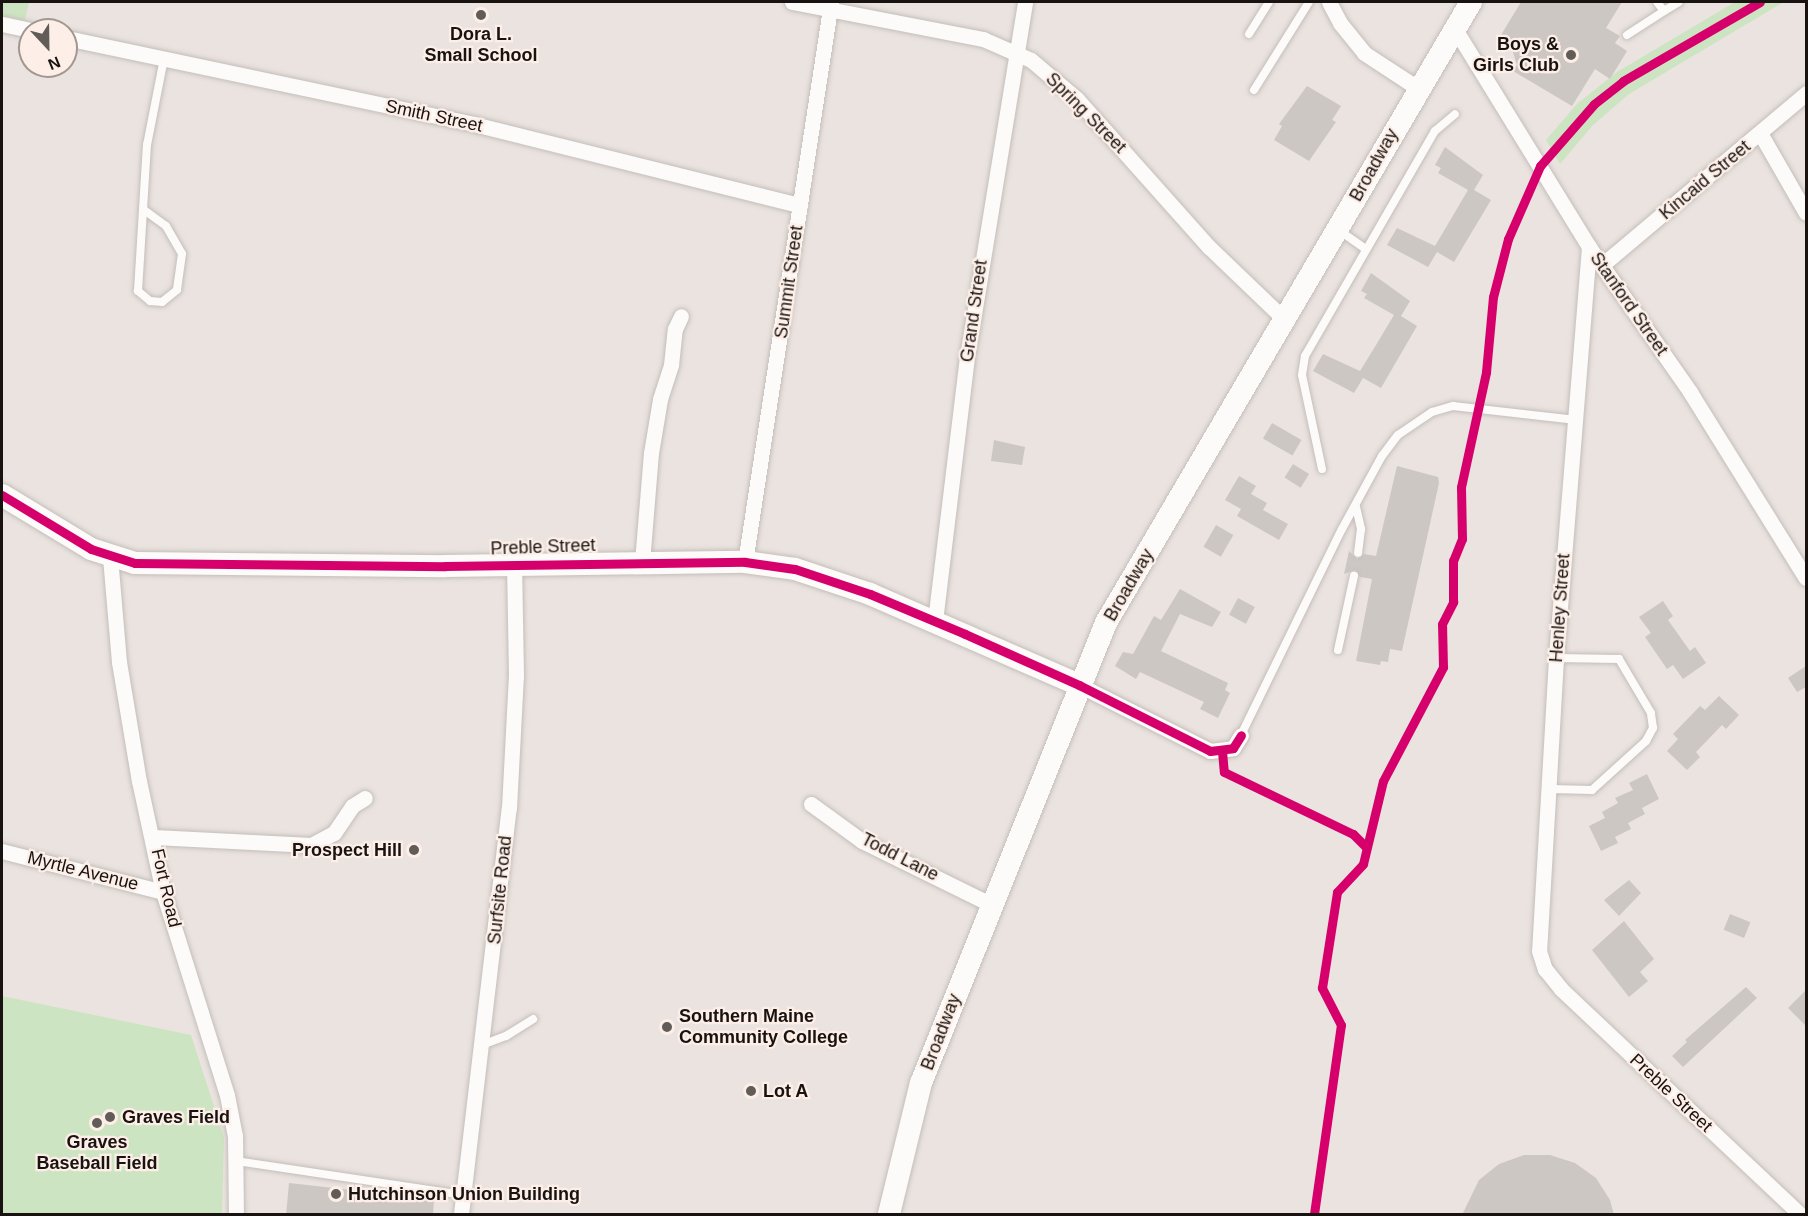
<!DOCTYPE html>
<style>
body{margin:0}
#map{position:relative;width:1808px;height:1216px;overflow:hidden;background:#eae3df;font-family:Arial,sans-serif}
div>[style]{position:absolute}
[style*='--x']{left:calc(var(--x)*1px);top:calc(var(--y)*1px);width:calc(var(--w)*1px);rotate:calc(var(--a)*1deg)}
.green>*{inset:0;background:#cde4c2}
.building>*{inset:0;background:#cdc7c4;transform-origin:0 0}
.roads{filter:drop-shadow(0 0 2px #c4beba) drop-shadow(0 0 2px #c4beba)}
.lane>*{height:8px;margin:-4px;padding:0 4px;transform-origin:4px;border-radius:4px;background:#fcfbfa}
.street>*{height:15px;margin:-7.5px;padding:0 7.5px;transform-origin:7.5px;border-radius:7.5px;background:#fcfbfa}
.secondary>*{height:22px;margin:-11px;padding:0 11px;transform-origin:11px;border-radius:11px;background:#fcfbfa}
.cycleway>*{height:9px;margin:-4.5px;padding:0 4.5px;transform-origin:4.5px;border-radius:4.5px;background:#d6006c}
.dots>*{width:16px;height:16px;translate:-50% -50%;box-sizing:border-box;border:3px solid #fdefe7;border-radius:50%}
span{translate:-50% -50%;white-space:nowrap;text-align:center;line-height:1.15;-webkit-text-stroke:4.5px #fdefe7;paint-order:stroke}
.poi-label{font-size:18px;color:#181311;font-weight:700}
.right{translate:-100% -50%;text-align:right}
.left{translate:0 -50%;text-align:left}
.street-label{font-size:18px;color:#181311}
.frame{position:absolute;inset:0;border:3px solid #181311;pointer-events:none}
.north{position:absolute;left:18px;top:18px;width:60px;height:60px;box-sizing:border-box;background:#fdefe7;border:2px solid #a19791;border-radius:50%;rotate:158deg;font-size:16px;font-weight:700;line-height:24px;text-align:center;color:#181311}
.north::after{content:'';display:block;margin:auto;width:21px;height:27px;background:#625c59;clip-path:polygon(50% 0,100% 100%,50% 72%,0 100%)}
</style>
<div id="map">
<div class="green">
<div style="clip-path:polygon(2px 2px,29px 2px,25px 20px,2px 16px)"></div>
<div style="clip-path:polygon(1735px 2px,1784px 2px,1629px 94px,1593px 125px,1560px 164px,1546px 140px,1577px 104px,1617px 72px)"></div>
<div style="clip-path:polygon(2px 996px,191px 1035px,224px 1137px,222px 1214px,2px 1214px)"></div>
</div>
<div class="building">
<div style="clip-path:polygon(1521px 2px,1622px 2px,1606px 28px,1620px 36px,1615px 43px,1627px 51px,1610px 79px,1595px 69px,1572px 106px,1513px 71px,1517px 65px,1512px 49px,1498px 40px)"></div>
<div style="clip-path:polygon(1307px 86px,1341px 106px,1332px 120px,1336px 122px,1309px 161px,1274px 140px,1282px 126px,1279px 124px)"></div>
<div style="clip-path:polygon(1445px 147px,1483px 175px,1474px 190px,1491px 200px,1454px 262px,1437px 252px,1428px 267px,1387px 245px,1397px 228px,1435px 246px,1468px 190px,1438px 173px,1441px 168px,1435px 165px)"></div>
<div style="clip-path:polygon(1371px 273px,1410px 301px,1401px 316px,1417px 326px,1381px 388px,1363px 378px,1354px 393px,1313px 371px,1323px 354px,1360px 371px,1376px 345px,1394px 315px,1364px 298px,1367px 294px,1361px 291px)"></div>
<div style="left:1272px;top:423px;width:34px;height:18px;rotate:30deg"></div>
<div style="clip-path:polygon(994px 440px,1025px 447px,1022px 465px,991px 461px)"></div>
<div style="left:1293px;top:464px;width:19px;height:16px;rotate:32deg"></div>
<div style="clip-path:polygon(1397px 466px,1438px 477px,1439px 483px,1402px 651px,1390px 649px,1388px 662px,1381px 661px,1380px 665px,1356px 661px,1372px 579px,1360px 577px,1355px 570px,1344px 574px,1349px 551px,1357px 559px,1364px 554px,1376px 556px)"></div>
<div style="clip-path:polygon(1239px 476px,1256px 486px,1251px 494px,1267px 503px,1263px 510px,1288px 524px,1279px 540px,1237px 516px,1241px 509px,1225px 500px)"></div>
<div style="left:1216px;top:525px;width:20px;height:25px;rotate:30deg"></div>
<div style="clip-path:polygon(1180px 589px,1221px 612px,1212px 627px,1180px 614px,1161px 651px,1228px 683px,1225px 690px,1230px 693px,1218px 718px,1200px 709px,1204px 702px,1140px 672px,1136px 679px,1115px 666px,1123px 652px,1133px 654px,1154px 616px,1161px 620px)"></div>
<div style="left:1238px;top:598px;width:19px;height:19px;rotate:28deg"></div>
<div style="clip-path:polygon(1663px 601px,1673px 616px,1668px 620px,1690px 651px,1695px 647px,1706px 663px,1683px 679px,1673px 665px,1667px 669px,1645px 637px,1651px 633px,1639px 617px)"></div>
<div style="clip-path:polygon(1806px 666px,1806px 687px,1797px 692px,1788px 678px)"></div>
<div style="clip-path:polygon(1719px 696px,1739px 715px,1726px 729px,1722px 725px,1696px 752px,1700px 757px,1687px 770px,1667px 751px,1678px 739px,1673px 734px,1700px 706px,1705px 710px)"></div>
<div style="clip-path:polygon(1647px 774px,1659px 799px,1642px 808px,1645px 814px,1628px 823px,1631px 829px,1615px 837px,1618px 843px,1601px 851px,1589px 826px,1605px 818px,1602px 812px,1618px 803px,1615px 798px,1633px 790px,1629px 783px)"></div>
<div style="clip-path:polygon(1629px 880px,1641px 893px,1619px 916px,1604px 900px)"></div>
<div style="left:1730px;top:914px;width:22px;height:17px;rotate:22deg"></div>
<div style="clip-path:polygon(1624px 921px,1654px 959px,1640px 972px,1648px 981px,1629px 997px,1592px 950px)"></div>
<div style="clip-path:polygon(1746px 987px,1757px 998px,1683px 1067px,1672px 1056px,1687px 1042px,1685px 1040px)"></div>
<div style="clip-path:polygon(1806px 990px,1806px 1026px,1788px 1008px)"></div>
<div style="clip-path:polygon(1524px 1155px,1550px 1155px,1575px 1163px,1596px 1178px,1610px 1200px,1614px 1215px,1462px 1215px,1479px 1180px,1499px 1164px)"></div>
<div style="clip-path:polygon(289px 1183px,434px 1199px,433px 1215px,286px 1215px)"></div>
</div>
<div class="roads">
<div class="lane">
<div style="--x:1657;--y:2;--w:11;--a:52"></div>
<div style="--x:1664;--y:11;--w:17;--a:-31"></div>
<div style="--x:1249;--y:34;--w:38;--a:-58"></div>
<div style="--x:1627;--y:35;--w:44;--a:-33"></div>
<div style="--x:1254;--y:90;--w:104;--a:-58"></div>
<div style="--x:144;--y:210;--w:27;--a:36"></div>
<div style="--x:166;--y:226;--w:32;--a:60"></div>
<div style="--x:182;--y:254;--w:36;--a:98"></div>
<div style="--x:177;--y:290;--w:19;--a:141"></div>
<div style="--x:162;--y:302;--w:12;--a:-175"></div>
<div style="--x:150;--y:301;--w:16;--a:-140"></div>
<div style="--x:138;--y:291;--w:146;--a:-86.5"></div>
<div style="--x:147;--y:145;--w:89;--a:-78.9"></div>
<div style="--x:1340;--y:231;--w:32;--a:35"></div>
<div style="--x:1322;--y:469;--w:96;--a:-102"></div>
<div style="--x:1302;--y:375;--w:19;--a:-81"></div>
<div style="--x:1305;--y:356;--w:260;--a:-60"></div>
<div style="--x:1435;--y:131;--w:26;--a:-40"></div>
<div style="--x:1356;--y:507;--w:23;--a:77"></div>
<div style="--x:1361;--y:529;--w:24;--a:97"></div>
<div style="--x:1338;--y:650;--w:76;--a:-77.8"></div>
<div style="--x:1241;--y:735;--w:229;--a:-63.9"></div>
<div style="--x:1342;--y:529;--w:83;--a:-61.3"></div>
<div style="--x:1382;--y:456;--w:26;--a:-53"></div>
<div style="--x:1398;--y:435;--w:41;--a:-34.1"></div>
<div style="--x:1432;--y:412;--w:22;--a:-16"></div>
<div style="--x:1453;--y:406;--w:124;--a:6.5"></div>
<div style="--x:1550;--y:789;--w:42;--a:1.4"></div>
<div style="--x:1592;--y:790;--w:73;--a:-42.2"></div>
<div style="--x:1646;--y:741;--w:15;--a:-62"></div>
<div style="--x:1653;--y:728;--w:15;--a:-98"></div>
<div style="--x:1651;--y:713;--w:63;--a:-120.7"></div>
<div style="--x:1619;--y:659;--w:63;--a:-179.1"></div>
<div style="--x:482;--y:1045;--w:26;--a:-21"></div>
<div style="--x:506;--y:1036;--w:32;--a:-32"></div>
<div style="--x:236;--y:1161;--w:230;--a:8.5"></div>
</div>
<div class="street">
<div style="--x:792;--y:2;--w:195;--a:11"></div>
<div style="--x:983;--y:39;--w:52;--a:23.6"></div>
<div style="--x:1031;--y:60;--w:60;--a:40.3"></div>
<div style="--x:1077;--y:99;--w:198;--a:48.3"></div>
<div style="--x:1209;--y:247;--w:105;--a:43.8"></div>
<div style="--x:1329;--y:2;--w:24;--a:62"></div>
<div style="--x:1340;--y:23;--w:38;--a:51"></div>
<div style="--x:1364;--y:53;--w:66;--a:33.2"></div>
<div style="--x:2;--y:24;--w:29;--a:12"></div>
<div style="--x:1455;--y:29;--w:256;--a:58.4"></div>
<div style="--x:1589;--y:247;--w:177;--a:55.1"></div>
<div style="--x:1690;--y:392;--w:219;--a:58.1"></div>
<div style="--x:66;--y:38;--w:417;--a:11.9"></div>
<div style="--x:474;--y:124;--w:336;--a:14"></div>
<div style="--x:1760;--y:133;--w:92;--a:60.1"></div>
<div style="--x:1589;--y:247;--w:412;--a:94.6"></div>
<div style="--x:1556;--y:658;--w:293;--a:93.3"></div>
<div style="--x:1539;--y:951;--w:19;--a:72"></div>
<div style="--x:1545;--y:969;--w:26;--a:51"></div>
<div style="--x:1561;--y:989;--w:328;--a:43.3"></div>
<div style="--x:1602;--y:265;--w:267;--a:-40.1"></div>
<div style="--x:110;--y:557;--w:105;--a:85.1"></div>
<div style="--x:119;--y:662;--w:121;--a:80.5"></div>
<div style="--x:139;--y:781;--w:114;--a:77.8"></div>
<div style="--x:163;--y:892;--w:213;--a:72.5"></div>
<div style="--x:227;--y:1095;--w:42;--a:79"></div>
<div style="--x:235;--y:1136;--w:78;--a:89.3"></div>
<div style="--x:642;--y:562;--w:109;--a:-85.3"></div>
<div style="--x:651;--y:453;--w:55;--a:-80.5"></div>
<div style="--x:660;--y:399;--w:36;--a:-72"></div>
<div style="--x:671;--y:365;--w:36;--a:-84"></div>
<div style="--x:675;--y:329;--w:14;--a:-65"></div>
<div style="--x:745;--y:562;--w:567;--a:-81.27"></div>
<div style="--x:935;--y:621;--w:266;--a:-83.1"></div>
<div style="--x:967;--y:357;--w:360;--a:-80.7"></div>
<div style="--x:1079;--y:685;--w:147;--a:26.7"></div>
<div style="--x:1210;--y:751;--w:23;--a:-7"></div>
<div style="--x:1233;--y:748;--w:15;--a:-58"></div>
<div style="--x:811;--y:804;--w:63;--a:36"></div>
<div style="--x:862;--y:841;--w:145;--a:26.2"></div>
<div style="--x:154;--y:837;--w:157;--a:2.9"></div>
<div style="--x:311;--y:845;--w:26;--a:-28"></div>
<div style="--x:334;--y:833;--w:32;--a:-56"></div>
<div style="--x:352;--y:806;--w:15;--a:-32"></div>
<div style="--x:2;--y:851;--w:166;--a:14.3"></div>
<div style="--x:461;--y:1214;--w:409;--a:-83.3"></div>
<div style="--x:509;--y:808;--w:132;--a:-87"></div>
<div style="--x:516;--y:676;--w:111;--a:-91"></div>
</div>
<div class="secondary">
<div style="--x:2;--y:495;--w:104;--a:31.2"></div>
<div style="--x:91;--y:549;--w:46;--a:17.7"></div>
<div style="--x:135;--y:563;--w:310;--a:0.6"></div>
<div style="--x:445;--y:566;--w:300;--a:-0.8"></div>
<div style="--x:745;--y:562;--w:50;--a:8"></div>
<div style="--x:795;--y:569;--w:79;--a:18.4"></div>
<div style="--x:870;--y:594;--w:228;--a:23.5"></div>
<div style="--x:889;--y:1214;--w:135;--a:-76.3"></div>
<div style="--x:921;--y:1083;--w:498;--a:-68.1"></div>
<div style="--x:1107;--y:621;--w:718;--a:-59.54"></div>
</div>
</div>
<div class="cycleway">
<div style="--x:2;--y:495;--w:104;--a:31.2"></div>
<div style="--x:91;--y:549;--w:46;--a:17.7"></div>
<div style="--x:135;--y:563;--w:310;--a:0.6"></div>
<div style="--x:445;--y:566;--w:300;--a:-0.8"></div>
<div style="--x:745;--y:562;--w:50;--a:8"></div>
<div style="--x:795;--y:569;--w:79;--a:18.4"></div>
<div style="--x:870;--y:594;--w:103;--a:22.8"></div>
<div style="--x:965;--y:634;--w:125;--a:24.1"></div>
<div style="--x:1079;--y:685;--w:147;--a:26.7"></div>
<div style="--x:1210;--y:751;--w:23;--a:-7"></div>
<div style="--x:1233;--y:748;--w:15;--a:-58"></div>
<div style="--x:1222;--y:751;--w:21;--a:85"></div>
<div style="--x:1224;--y:772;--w:143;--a:25.7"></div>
<div style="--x:1353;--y:834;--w:18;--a:45"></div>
<div style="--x:1314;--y:1214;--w:191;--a:-81.9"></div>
<div style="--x:1341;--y:1025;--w:42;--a:-117.2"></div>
<div style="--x:1322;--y:988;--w:97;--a:-81.1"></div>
<div style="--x:1337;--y:892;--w:38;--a:-47"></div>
<div style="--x:1363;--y:864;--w:85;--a:-76.5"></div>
<div style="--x:1383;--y:781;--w:129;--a:-62.2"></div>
<div style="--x:1443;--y:667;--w:43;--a:-91.3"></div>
<div style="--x:1442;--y:624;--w:25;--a:-63"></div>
<div style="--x:1453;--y:602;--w:41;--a:-90"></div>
<div style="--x:1453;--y:561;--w:24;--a:-68"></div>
<div style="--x:1462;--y:539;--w:52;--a:-91.1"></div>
<div style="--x:1461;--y:487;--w:118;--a:-77.7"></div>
<div style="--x:1486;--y:372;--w:75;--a:-84.7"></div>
<div style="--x:1493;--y:297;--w:60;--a:-75.5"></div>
<div style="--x:1508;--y:239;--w:80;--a:-66.3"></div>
<div style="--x:1540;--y:166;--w:82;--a:-48.9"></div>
<div style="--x:1594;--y:104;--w:37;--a:-38"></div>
<div style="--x:1623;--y:81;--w:158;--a:-30"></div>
</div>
<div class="dots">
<div style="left:481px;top:15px;background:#625c59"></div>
<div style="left:1571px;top:55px;background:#625c59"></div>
<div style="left:414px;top:850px;background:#625c59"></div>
<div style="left:667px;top:1027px;background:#625c59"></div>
<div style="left:751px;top:1091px;background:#625c59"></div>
<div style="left:110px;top:1117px;background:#625c59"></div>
<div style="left:97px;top:1123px;background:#625c59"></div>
<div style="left:336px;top:1194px;background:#625c59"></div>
</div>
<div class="poi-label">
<span style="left:481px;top:45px">Dora L.<br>Small School</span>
<span class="right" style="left:1559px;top:55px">Boys &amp;<br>Girls Club</span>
<span class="right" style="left:402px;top:850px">Prospect Hill</span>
<span class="left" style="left:679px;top:1027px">Southern Maine<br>Community College</span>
<span class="left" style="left:763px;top:1091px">Lot A</span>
<span class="left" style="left:122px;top:1117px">Graves Field</span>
<span style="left:97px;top:1153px">Graves<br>Baseball Field</span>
<span class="left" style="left:348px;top:1194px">Hutchinson Union Building</span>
</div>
<div class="street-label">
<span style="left:1086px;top:113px;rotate:45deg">Spring Street</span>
<span style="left:434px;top:116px;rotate:12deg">Smith Street</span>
<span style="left:1374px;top:165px;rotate:-61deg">Broadway</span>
<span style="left:1705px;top:180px;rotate:-40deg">Kincaid Street</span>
<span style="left:789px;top:282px;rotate:-82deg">Summit Street</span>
<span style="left:1629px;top:304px;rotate:55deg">Stanford Street</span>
<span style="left:974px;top:311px;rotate:-82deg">Grand Street</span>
<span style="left:543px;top:547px;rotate:-2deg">Preble Street</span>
<span style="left:1129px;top:585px;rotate:-60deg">Broadway</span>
<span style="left:1560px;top:608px;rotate:-86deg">Henley Street</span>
<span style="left:900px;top:857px;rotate:27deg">Todd Lane</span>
<span style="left:83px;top:871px;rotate:14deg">Myrtle Avenue</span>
<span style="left:166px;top:888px;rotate:77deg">Fort Road</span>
<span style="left:500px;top:890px;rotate:-84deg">Surfsite Road</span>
<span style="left:941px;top:1032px;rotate:-69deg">Broadway</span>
<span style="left:1671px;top:1093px;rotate:43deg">Preble Street</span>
</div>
<div class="frame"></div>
<div class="north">N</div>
</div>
